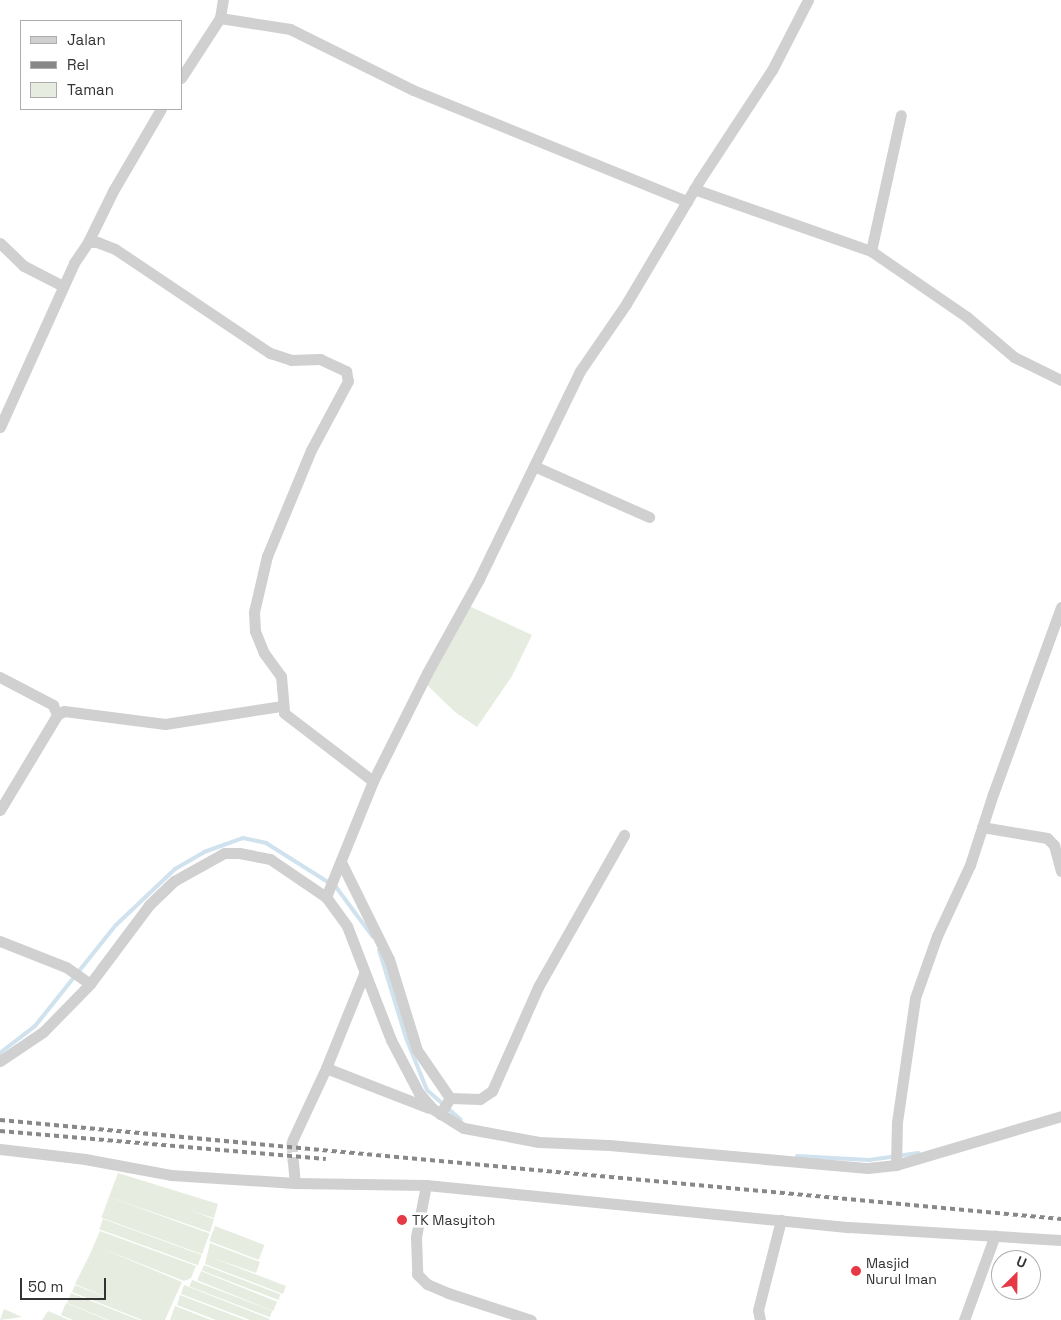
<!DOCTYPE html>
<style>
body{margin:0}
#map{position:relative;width:1061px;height:1320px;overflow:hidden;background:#fff;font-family:"Space Grotesk",sans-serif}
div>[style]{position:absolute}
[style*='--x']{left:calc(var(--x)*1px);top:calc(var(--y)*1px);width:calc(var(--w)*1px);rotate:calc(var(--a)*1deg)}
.green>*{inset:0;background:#e6ecdf;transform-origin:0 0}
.stream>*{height:4px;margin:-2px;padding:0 2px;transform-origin:2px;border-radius:2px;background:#cfe2ee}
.minor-tunnel>*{height:11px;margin-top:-5.5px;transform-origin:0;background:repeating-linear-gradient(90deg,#d6d6d6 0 11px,transparent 0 16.5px)}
.minor>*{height:11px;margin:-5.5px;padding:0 5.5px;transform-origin:5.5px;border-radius:5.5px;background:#d0d0d0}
.rail>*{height:4px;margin-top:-2px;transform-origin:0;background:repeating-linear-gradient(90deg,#888 0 5px,transparent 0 9px)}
.dots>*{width:14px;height:14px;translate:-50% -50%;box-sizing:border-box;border:2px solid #fff;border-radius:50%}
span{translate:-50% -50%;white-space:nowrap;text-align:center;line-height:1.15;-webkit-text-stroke:5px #fff;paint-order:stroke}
.poi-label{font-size:14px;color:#333}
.left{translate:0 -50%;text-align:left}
.legend{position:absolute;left:20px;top:20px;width:162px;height:90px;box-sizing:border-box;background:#fff;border:1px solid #adadad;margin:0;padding:6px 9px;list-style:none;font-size:15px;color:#333}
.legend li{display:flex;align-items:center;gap:10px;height:25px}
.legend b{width:25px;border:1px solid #adadad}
.north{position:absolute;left:991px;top:1250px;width:50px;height:50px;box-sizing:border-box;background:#fff;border:1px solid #adadad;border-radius:50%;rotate:23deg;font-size:14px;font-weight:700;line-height:20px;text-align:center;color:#333}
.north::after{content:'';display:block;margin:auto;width:18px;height:22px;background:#e63946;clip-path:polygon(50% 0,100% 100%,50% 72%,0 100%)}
.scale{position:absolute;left:20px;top:1278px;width:86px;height:22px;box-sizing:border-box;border:2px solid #333;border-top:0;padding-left:6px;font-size:15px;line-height:18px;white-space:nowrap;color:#333;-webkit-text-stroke:4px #fff;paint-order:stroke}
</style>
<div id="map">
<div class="green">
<div style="clip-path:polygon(469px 606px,532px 635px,512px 676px,477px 727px,455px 712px,427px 685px)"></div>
<div style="clip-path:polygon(118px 1173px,218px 1204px,214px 1218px,189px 1210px,214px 1219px,210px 1232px,109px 1197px)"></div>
<div style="left:109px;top:1197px;width:107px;height:22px;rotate:20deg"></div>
<div style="left:103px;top:1219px;width:105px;height:11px;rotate:20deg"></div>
<div style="left:215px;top:1226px;width:53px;height:16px;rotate:21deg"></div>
<div style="clip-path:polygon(100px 1231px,196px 1266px,191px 1278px,184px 1281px,96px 1246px,182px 1282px,173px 1302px,126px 1283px,173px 1302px,165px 1320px,142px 1320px,72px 1292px,75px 1285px,123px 1304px,75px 1284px,90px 1254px,138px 1273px,90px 1254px)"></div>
<div style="clip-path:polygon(210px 1243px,260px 1262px,256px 1273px,210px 1257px,286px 1286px,283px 1294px,205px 1264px)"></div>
<div style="left:204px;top:1265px;width:82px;height:6px;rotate:21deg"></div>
<div style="left:201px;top:1271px;width:82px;height:10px;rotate:22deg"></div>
<div style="left:192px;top:1280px;width:86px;height:7px;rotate:21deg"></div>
<div style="clip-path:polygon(184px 1285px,270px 1319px,269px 1320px,250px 1320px,181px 1294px)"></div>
<div style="clip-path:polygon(71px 1293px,139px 1320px,109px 1320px,67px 1303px)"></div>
<div style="clip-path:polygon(180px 1295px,245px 1320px,216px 1320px,177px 1305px)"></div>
<div style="clip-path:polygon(66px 1303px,107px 1320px,73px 1320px,61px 1315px)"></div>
<div style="clip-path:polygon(175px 1306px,211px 1320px,170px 1320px)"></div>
<div style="clip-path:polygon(4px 1309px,22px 1317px,0 1320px)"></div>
<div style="clip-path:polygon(48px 1311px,69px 1320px,42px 1320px)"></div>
</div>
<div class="stream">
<div style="--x:379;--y:950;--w:92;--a:72.9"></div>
<div style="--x:406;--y:1038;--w:56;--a:68"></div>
<div style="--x:427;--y:1090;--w:45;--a:41.4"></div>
<div style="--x:0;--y:1053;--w:44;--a:-37.6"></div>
<div style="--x:35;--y:1026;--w:129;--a:-51.3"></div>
<div style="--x:116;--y:925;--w:81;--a:-43.5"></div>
<div style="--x:175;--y:869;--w:34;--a:-30"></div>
<div style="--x:204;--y:852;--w:41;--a:-19.7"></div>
<div style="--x:243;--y:838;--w:24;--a:12"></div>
<div style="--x:266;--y:843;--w:83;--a:32.2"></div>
<div style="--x:336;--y:887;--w:62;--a:53.5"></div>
<div style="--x:797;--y:1156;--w:72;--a:3.2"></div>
<div style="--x:869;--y:1160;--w:50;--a:-8"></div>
</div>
<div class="minor-tunnel">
<div style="--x:292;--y:1141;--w:21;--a:87"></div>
</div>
<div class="minor">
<div style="--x:220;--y:18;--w:18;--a:-81"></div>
<div style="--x:181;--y:78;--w:72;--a:-57"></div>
<div style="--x:220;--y:18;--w:71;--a:8.9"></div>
<div style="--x:290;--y:29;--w:137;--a:26.4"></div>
<div style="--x:413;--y:90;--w:296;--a:22.1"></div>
<div style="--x:694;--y:189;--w:188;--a:19.3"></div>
<div style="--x:871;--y:251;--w:116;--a:34.5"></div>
<div style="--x:967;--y:317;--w:62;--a:40.4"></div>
<div style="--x:1014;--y:357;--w:52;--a:26.1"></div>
<div style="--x:88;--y:242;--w:57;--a:-63.9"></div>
<div style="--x:113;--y:191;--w:95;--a:-59.7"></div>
<div style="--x:0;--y:243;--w:33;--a:44"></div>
<div style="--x:24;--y:266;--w:44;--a:27.1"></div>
<div style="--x:871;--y:251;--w:139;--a:-77.6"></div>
<div style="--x:0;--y:427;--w:180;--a:-65.7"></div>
<div style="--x:74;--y:263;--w:25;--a:-56"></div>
<div style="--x:88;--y:242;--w:9;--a:0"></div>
<div style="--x:97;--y:242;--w:19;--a:21"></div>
<div style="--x:115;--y:249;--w:187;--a:33.9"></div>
<div style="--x:270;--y:353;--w:22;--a:18"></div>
<div style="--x:291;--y:360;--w:29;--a:-2"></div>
<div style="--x:320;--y:359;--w:29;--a:25"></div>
<div style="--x:346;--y:371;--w:10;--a:79"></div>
<div style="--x:348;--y:381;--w:78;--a:118.2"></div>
<div style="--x:311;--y:450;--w:115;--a:112.5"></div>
<div style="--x:267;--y:556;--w:57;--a:103.1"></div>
<div style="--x:254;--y:612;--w:19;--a:87"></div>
<div style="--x:255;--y:631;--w:24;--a:68"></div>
<div style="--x:264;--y:653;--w:29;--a:54"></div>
<div style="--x:281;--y:676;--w:37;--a:85"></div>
<div style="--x:284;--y:713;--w:112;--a:37.4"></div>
<div style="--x:534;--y:466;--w:126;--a:23.9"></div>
<div style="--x:0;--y:677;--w:60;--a:27.8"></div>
<div style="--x:53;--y:705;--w:11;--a:68"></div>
<div style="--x:0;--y:810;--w:111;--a:-59"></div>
<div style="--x:57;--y:715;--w:8;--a:-30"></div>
<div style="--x:64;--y:711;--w:102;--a:7.3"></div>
<div style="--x:165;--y:724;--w:117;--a:-8.8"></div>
<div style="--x:982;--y:827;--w:66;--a:9.6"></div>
<div style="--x:1047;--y:838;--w:10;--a:45"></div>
<div style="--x:1054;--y:845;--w:27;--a:75"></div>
<div style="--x:341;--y:862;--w:108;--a:63.7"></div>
<div style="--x:389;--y:959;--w:95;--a:72.9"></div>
<div style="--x:417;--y:1050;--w:58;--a:55.5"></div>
<div style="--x:326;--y:897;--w:125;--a:-67.9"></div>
<div style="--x:373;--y:781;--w:121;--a:-63.4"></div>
<div style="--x:427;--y:673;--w:107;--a:-61"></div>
<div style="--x:479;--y:579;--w:231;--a:-64.1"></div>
<div style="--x:580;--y:371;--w:81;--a:-55.5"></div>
<div style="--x:626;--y:304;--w:143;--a:-59.3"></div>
<div style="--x:699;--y:181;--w:133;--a:-56.7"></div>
<div style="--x:772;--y:70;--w:79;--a:-62.8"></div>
<div style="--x:0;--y:941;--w:71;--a:21.5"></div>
<div style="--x:66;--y:967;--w:29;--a:35"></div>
<div style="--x:0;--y:1061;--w:52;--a:-34"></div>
<div style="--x:43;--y:1032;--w:67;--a:-45.6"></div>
<div style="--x:90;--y:984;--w:99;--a:-53.2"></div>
<div style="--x:149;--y:905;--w:35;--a:-44"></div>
<div style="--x:174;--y:881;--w:57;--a:-29.2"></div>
<div style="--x:224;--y:853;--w:15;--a:0"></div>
<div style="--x:239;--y:853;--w:32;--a:11"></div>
<div style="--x:270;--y:859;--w:68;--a:34.2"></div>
<div style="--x:326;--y:897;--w:36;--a:54"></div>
<div style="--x:347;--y:926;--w:122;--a:68.9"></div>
<div style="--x:391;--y:1040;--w:60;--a:62.2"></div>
<div style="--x:419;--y:1093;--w:21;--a:49"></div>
<div style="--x:433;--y:1109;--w:36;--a:32"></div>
<div style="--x:464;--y:1128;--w:76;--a:10.6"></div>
<div style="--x:539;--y:1142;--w:70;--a:2.5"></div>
<div style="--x:609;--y:1145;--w:260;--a:5.1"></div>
<div style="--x:868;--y:1168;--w:28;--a:-6"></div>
<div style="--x:896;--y:1165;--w:172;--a:-16.5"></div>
<div style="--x:326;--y:1068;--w:110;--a:21.2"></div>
<div style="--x:440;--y:1114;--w:19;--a:-58"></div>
<div style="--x:450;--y:1098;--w:30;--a:2"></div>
<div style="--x:480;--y:1099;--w:14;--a:-34"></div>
<div style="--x:492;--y:1091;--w:114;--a:-66.1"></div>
<div style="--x:538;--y:987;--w:175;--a:-60.5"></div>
<div style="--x:292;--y:1141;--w:81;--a:-65"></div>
<div style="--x:326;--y:1068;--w:101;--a:-68"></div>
<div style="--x:0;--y:1149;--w:86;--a:6.7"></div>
<div style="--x:85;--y:1159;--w:87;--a:10.5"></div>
<div style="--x:171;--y:1175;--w:124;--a:3.7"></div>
<div style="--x:295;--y:1183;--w:131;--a:0.9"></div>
<div style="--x:426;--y:1185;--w:425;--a:5.7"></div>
<div style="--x:849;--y:1227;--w:212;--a:3.5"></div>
<div style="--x:293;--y:1162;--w:21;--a:85"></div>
<div style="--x:896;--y:1165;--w:43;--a:-88.7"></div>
<div style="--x:897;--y:1122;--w:125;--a:-81.7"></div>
<div style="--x:915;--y:998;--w:66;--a:-70.5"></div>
<div style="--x:937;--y:936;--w:78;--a:-65.1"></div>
<div style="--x:970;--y:865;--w:75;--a:-72.1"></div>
<div style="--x:993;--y:794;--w:199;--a:-70"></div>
<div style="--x:426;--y:1185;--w:53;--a:100.9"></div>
<div style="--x:416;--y:1237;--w:37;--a:88"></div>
<div style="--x:417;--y:1274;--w:14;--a:45"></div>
<div style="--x:427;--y:1284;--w:23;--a:23"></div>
<div style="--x:448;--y:1293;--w:87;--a:18"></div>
<div style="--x:760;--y:1320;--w:10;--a:-101"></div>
<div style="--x:758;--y:1310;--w:93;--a:-75.7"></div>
<div style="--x:964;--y:1320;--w:90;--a:-70"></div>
</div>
<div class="rail">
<div style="--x:0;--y:1120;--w:1066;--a:5.33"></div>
<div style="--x:0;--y:1131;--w:327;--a:4.9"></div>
</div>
<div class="dots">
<div style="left:402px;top:1220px;background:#e63946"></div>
<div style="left:856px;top:1271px;background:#e63946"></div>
</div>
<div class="poi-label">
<span class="left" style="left:412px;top:1220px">TK Masyitoh</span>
<span class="left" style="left:866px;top:1271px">Masjid<br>Nurul Iman</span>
</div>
<ul class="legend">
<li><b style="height:6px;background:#d0d0d0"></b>Jalan</li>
<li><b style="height:6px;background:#888"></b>Rel</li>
<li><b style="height:14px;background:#e6ecdf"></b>Taman</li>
</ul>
<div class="north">U</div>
<div class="scale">50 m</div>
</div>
